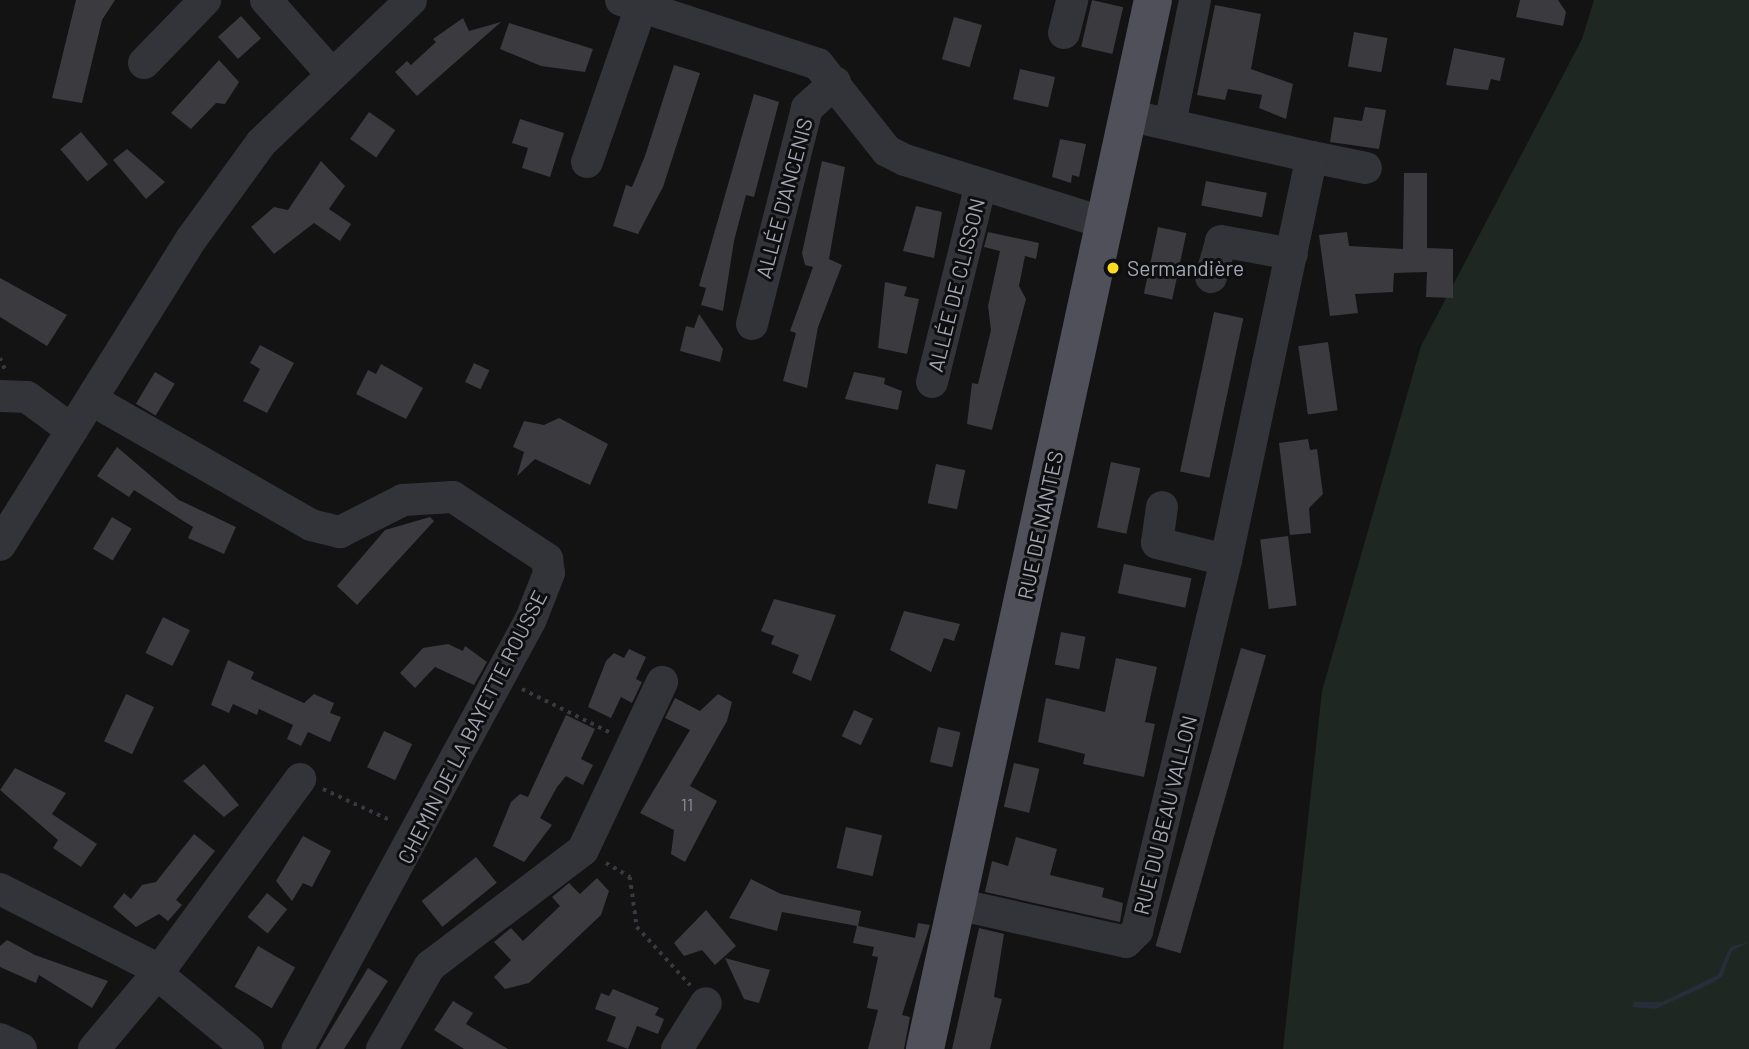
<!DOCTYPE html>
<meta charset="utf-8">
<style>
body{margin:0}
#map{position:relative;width:1749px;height:1049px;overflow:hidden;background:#131314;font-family:Barlow,sans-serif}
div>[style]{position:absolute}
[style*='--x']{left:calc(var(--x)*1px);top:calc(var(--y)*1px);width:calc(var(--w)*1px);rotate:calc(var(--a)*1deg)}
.green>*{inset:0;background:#1e2721}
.water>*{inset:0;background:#282e39}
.building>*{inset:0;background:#3a3a3f;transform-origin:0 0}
.path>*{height:3.5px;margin-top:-1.75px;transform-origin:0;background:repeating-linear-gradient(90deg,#393a41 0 3.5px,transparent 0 8.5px)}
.minor>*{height:32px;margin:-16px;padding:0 16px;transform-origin:16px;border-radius:16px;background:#33333a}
.major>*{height:38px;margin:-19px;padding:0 19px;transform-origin:19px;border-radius:19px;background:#4f5059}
.dots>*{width:19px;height:19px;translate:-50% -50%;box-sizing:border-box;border:4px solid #0e0e0f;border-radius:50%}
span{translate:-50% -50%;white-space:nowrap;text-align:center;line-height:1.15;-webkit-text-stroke:6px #0e0e0f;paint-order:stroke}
.number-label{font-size:18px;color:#898b98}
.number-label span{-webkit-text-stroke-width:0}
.street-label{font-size:21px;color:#a3a6b6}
.poi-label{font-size:21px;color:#a3a6b6}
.left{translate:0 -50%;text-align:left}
</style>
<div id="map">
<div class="green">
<div style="clip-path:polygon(1594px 0,1749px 0,1749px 1049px,1283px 1049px,1322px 691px,1421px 346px,1582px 39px)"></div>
</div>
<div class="water">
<div style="clip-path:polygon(1749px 942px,1732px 951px,1722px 977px,1708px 985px,1655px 1009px,1633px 1007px,1634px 1002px,1662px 1002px,1718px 975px,1730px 947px)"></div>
</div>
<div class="building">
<div style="clip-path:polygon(76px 0,115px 0,102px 20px,82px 103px,52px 98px)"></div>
<div style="left:1092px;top:0;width:32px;height:48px;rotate:13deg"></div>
<div style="clip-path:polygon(1520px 0,1558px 0,1566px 12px,1563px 26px,1516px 17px)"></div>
<div style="clip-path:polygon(1215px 5px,1261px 14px,1251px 69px,1293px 84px,1286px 119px,1259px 108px,1262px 95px,1228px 89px,1225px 100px,1197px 95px)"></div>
<div style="left:241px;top:16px;width:30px;height:31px;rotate:48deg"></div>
<div style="left:954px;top:17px;width:29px;height:44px;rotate:16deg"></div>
<div style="clip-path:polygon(463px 18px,469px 31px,501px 22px,417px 96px,395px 72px,407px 61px,411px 65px,436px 42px,433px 39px)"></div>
<div style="clip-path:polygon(509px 23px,593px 49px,585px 72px,541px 66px,500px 49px)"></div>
<div style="left:1354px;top:32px;width:34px;height:35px;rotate:10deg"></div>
<div style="clip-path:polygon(1454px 48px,1505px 58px,1500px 81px,1491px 79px,1488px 90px,1446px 85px)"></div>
<div style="clip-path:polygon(219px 60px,239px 82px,225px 104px,216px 103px,191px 129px,171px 113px)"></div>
<div style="clip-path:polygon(674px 65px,700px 73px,663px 187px,638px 234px,613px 226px,626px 185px,632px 187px,645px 156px)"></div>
<div style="left:1020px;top:69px;width:36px;height:31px;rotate:13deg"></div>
<div style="clip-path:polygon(754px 94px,779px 102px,754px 197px,746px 195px,734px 241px,723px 311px,701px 305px,706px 288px,699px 286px)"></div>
<div style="clip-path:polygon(1365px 107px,1386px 110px,1379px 149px,1330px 142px,1334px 117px,1362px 121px)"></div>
<div style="left:369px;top:112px;width:32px;height:33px;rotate:35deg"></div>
<div style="clip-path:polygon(520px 119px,564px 133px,550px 177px,522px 168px,528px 148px,512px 143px)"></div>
<div style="left:81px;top:132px;width:42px;height:27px;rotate:50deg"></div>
<div style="clip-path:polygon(1060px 139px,1086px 144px,1079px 177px,1072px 175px,1071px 183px,1052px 177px)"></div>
<div style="clip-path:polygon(127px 149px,165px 182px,146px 199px,113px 160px)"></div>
<div style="clip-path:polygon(321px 161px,345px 186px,329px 209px,351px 224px,340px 241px,314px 223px,274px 254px,251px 227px,274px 207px,288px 210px)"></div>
<div style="clip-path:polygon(822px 161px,845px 167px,829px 259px,842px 265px,818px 327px,807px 388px,783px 381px,796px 333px,790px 331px,813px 267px,805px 265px,802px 253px)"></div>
<div style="clip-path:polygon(1404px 173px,1427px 173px,1427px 248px,1453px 249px,1453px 298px,1426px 297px,1427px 272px,1394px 273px,1393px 292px,1355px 294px,1358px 313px,1330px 316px,1319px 235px,1347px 232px,1349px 246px,1403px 249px)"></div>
<div style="left:1206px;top:181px;width:62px;height:25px;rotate:11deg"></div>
<div style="clip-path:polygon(916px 206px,942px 212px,934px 258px,903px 251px)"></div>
<div style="left:1158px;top:227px;width:29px;height:68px;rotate:12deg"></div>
<div style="clip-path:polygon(988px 232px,1039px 243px,1036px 259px,1025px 256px,1019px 286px,1026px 299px,992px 430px,967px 424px,972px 383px,978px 384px,991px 330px,988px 306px,1000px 251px,984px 247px)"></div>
<div style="clip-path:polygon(0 278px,67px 315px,47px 346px,0 317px)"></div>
<div style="clip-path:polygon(885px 282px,907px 287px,904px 296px,919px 299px,907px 354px,878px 348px)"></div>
<div style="left:1214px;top:312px;width:30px;height:163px;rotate:12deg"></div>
<div style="clip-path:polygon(699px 314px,723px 349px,720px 362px,680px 351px,686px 326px,694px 328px)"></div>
<div style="left:1328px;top:342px;width:69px;height:30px;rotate:82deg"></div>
<div style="clip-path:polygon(260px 345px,294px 363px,267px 413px,243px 401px,260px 369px,250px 363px)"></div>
<div style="left:474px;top:363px;width:17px;height:21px;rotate:25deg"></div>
<div style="clip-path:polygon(381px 364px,423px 388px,406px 419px,356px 394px,368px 370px,376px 374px)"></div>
<div style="left:155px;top:372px;width:23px;height:37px;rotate:31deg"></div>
<div style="clip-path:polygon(854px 372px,885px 378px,884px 384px,902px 391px,898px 410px,845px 399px)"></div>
<div style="clip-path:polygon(559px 418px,608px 444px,590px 485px,535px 459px,517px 476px,524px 452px,513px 447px,524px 421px,544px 425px)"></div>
<div style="clip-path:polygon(1308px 439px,1310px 450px,1317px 449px,1323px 494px,1309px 508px,1311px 533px,1290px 535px,1279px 443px)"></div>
<div style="clip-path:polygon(117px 447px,179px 500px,236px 527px,224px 554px,188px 538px,193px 527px,134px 490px,129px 497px,97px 476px)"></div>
<div style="left:1111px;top:462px;width:30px;height:67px;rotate:12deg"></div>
<div style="left:936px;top:464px;width:30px;height:40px;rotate:12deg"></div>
<div style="left:112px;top:517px;width:23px;height:37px;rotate:31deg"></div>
<div style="clip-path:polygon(430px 517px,434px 521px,357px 605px,337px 586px,385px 530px)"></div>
<div style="left:1288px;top:536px;width:70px;height:28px;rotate:83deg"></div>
<div style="left:1124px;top:564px;width:69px;height:30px;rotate:12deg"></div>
<div style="clip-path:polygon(774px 599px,836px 615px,811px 681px,792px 673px,799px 655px,771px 644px,774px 636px,761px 631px)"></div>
<div style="clip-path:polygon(904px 611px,960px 624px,954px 641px,944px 638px,931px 672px,890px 650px)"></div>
<div style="left:163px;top:617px;width:30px;height:40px;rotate:26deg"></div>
<div style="left:1061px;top:632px;width:25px;height:33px;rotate:11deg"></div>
<div style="clip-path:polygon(448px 644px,463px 651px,465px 646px,487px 662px,474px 685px,435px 667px,415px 688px,400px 673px,423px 648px)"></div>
<div style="left:1241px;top:648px;width:26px;height:310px;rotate:16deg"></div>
<div style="clip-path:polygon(629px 649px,646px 657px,636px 679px,642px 682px,632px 703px,621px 697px,611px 718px,588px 707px,606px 661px,614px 653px,624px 658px)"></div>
<div style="clip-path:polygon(1116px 658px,1157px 667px,1145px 722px,1155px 724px,1144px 777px,1083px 764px,1085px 754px,1038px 742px,1046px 698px,1105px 712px)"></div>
<div style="clip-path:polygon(228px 660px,254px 672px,251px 679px,304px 703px,314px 694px,334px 703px,330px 713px,341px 717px,330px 742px,308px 732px,301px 746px,287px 739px,293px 725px,259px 709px,257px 715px,233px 704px,229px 713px,211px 705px)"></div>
<div style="left:126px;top:694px;width:31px;height:52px;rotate:25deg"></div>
<div style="clip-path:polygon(718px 694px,732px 702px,727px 721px,690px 786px,717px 801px,685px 862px,671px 854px,674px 830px,640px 813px,690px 730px,665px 718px,675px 698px,700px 711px)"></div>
<div style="left:854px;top:710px;width:21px;height:29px;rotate:25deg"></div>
<div style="clip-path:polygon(566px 715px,595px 729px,581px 759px,593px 765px,583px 785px,566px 776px,557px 787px,540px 818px,552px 825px,524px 862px,493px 846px,511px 802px,520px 794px,528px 797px)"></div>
<div style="left:938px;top:727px;width:23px;height:36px;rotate:13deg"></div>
<div style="left:384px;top:731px;width:31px;height:40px;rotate:25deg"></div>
<div style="left:1014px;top:763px;width:26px;height:45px;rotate:13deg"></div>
<div style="clip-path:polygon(204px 764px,239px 805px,224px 817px,183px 781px)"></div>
<div style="clip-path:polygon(15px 768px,66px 793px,52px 814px,97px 844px,81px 867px,53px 848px,58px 840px,0 790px)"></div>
<div style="left:846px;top:827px;width:37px;height:42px;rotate:13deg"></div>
<div style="clip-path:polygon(194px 834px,215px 851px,176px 900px,182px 905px,168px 921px,159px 914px,136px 927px,113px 907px,124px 893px,131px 899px,142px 885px,156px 882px)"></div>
<div style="clip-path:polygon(303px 836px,331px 851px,312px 887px,303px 883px,292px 901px,276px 881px)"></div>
<div style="clip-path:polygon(1016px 837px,1057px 849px,1050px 875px,1104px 888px,1102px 897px,1123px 903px,1120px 922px,985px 892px,992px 861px,1008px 866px)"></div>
<div style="left:476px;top:857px;width:33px;height:70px;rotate:51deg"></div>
<div style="clip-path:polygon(597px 878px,609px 891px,601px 915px,529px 983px,505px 989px,494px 977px,511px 960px,494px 942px,511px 928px,523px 941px,560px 906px,552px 897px,569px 883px,580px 894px)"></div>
<div style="clip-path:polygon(751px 879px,781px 894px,861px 911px,858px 926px,915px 938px,918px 923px,930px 925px,902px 1015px,910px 1017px,904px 1049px,868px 1049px,878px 1010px,867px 1008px,878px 957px,872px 956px,874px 947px,853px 943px,857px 926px,782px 912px,777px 931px,729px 918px)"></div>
<div style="left:267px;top:893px;width:26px;height:31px;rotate:39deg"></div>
<div style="clip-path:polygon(706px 910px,736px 946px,715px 965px,702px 950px,684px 956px,674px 943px)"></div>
<div style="clip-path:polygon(979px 928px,1004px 934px,994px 997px,1002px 999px,990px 1049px,952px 1049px)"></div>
<div style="clip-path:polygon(7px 940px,35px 955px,108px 981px,92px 1008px,39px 975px,36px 983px,0 967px,0 946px)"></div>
<div style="left:258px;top:946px;width:43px;height:47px;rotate:30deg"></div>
<div style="clip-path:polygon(725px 958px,770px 970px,759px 1003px,744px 999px)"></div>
<div style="clip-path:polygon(368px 968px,388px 981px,344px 1049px,319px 1049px)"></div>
<div style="clip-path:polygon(613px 989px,659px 1008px,655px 1015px,664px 1019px,658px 1034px,637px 1026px,628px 1049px,607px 1041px,616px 1017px,595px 1009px,601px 993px,609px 996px)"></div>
<div style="clip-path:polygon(453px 1001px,473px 1013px,466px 1024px,508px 1049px,464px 1049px,434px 1030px)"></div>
</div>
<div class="path">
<div style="--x:0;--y:358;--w:12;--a:66"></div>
<div style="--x:522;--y:689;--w:97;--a:26.3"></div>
<div style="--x:323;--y:789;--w:76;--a:24.9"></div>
<div style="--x:606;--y:863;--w:28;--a:30"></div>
<div style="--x:630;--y:877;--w:50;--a:82"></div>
<div style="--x:637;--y:927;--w:79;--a:47.6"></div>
</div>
<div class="minor">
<div style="--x:266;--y:0;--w:96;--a:48.4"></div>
<div style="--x:621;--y:0;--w:207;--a:18"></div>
<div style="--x:818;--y:64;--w:111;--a:51.6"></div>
<div style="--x:887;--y:151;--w:20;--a:27"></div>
<div style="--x:905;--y:160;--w:207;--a:17.5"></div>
<div style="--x:1064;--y:33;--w:34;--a:-76"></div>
<div style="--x:144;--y:63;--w:88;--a:-45.9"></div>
<div style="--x:1170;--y:124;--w:126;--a:-78.6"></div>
<div style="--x:1312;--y:157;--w:55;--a:11.5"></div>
<div style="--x:587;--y:162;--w:164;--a:-70.8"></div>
<div style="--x:1211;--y:277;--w:37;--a:-74"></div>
<div style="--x:1221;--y:241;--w:72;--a:10.4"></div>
<div style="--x:752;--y:324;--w:223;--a:-75.7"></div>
<div style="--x:807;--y:108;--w:38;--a:-42"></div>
<div style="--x:932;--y:382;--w:200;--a:-76.1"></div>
<div style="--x:0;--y:396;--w:27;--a:2"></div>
<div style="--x:27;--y:397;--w:56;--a:36.3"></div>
<div style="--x:92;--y:400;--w:252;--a:29.7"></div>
<div style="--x:311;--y:525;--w:30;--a:14"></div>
<div style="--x:340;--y:532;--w:71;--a:-26.9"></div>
<div style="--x:403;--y:500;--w:50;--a:-3.4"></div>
<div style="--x:453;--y:497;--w:113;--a:33.4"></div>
<div style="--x:547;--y:559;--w:14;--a:82"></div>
<div style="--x:549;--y:573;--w:49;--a:111.4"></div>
<div style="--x:531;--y:619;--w:489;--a:118.5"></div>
<div style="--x:1162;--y:507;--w:36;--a:98"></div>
<div style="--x:1157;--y:543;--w:71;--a:13.8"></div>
<div style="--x:0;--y:545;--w:362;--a:-58"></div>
<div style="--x:192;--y:238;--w:117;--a:-54"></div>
<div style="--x:261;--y:143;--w:207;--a:-43.6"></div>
<div style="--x:0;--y:889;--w:179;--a:26.9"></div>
<div style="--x:961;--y:905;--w:169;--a:12.6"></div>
<div style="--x:1126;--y:942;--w:16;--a:-45"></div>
<div style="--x:1137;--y:931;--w:382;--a:-76.5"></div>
<div style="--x:1226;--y:560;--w:412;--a:-78"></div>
<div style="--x:1312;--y:157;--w:190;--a:-167.2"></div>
<div style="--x:0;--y:1039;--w:23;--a:25"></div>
<div style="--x:94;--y:1049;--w:98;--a:-50"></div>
<div style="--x:248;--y:1049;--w:118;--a:-140.5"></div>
<div style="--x:157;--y:974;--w:242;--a:-53.7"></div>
<div style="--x:382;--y:1049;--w:96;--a:-60"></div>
<div style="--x:430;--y:966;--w:192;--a:-37.2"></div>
<div style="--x:583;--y:850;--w:186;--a:-64.8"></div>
<div style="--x:677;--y:1049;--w:54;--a:-57.8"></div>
</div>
<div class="major">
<div style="--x:925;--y:1049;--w:1073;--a:-77.74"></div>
</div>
<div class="dots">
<div style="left:1113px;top:268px;background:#fdda22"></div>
</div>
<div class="number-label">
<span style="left:687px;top:804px">11</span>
</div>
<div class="street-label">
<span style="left:784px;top:198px;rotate:-75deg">ALLÉE D'ANCENIS</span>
<span style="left:956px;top:285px;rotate:-76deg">ALLÉE DE CLISSON</span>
<span style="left:1040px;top:525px;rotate:-78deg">RUE DE NANTES</span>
<span style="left:472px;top:727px;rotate:-63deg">CHEMIN DE LA BAYETTE ROUSSE</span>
<span style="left:1165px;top:815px;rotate:-76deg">RUE DU BEAU VALLON</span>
</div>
<div class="poi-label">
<span class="left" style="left:1127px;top:268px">Sermandière</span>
</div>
</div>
